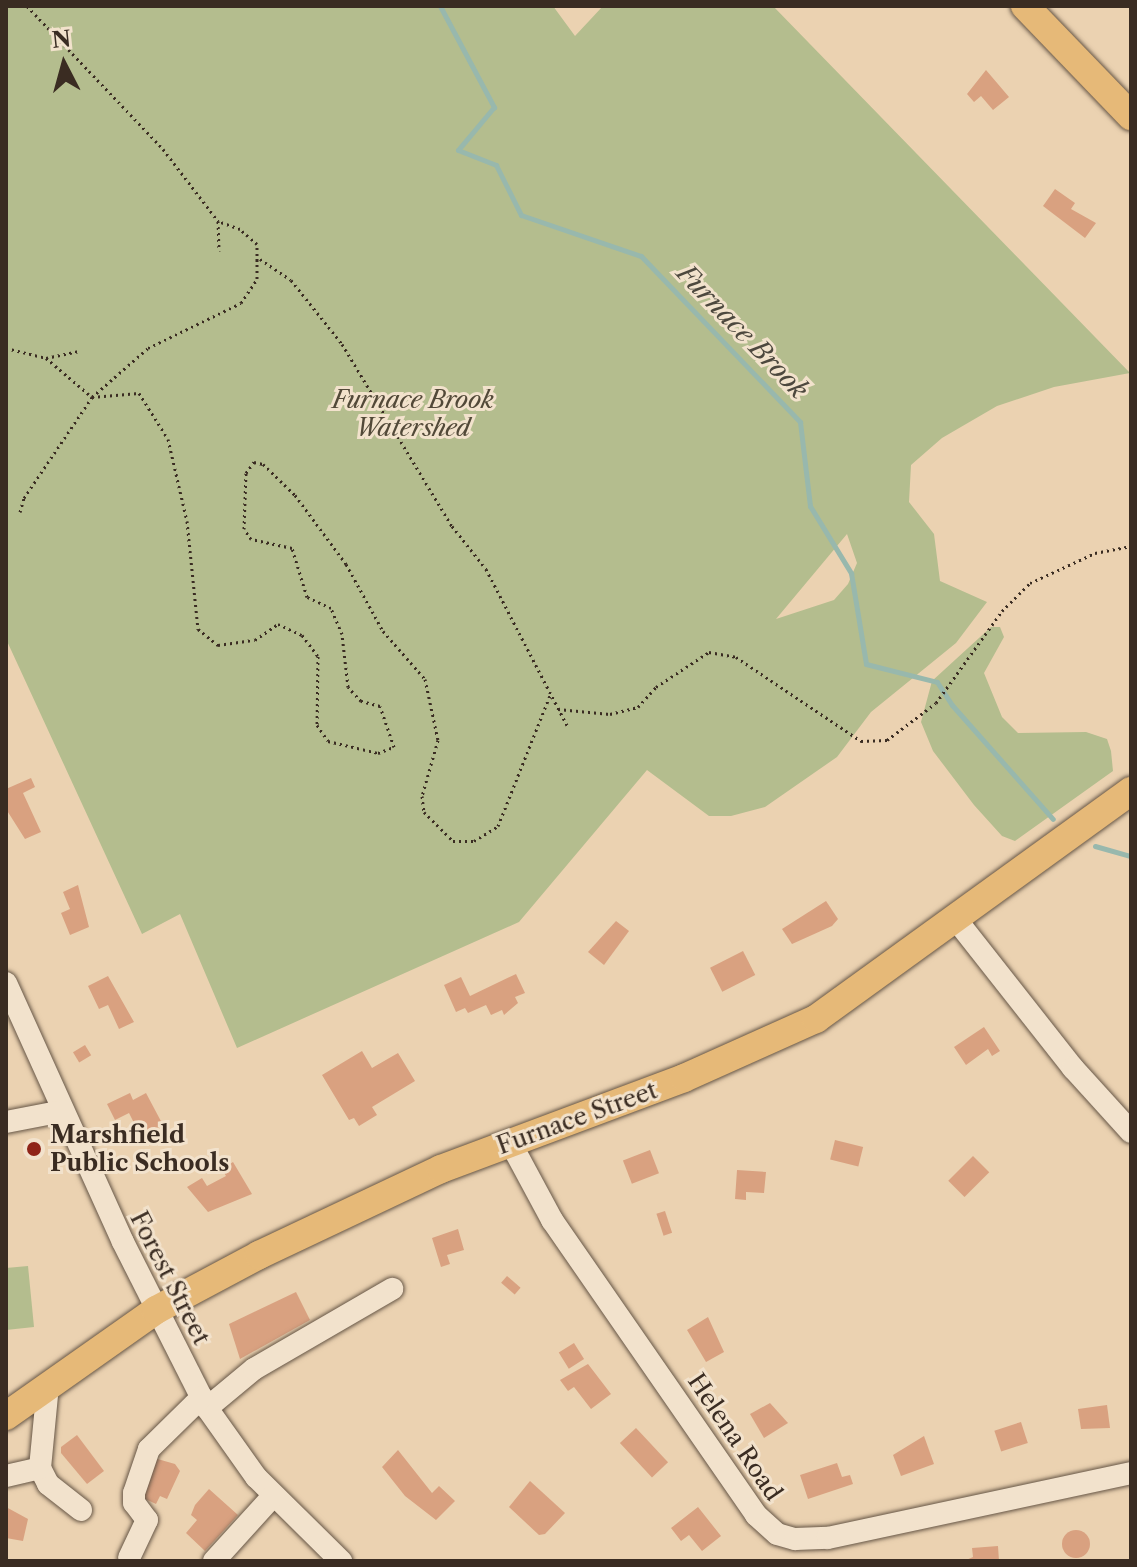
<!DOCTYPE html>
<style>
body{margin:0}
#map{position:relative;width:1137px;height:1567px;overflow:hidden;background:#ebd2b1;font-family:"Libre Caslon Text",serif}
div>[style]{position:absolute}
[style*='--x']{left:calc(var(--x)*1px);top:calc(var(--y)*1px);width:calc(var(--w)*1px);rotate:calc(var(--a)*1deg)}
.green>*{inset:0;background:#b4bd8e}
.stream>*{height:5px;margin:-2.5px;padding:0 2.5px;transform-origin:2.5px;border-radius:2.5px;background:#98b8ad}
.building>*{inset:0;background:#d9a180;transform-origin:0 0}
.round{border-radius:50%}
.path>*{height:3px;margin-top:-1.5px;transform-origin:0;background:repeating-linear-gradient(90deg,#3a2c22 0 2px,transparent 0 6px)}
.roads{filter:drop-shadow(0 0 2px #665646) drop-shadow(0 0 2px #665646)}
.minor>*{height:22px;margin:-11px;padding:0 11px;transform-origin:11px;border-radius:11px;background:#f2e2cc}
.major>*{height:28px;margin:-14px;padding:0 14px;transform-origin:14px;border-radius:14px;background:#e6b978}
.dots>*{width:22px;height:22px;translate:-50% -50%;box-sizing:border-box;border:4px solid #f2e2cc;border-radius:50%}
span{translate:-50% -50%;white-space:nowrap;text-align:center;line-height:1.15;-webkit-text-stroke:6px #f2e2cc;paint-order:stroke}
.park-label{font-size:24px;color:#524938;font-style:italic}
.street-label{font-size:24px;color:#3a2c22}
.poi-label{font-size:24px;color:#3a2c22;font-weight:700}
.left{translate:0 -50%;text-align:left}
.water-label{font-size:26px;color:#4d483e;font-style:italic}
.frame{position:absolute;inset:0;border:8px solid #3a2c22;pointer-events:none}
.north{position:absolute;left:24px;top:24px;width:80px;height:80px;-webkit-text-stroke:6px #f2e2cc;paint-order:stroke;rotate:354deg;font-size:22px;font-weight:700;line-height:32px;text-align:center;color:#3a2c22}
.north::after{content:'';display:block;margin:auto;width:28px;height:36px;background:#3a2c22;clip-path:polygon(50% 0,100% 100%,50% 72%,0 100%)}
</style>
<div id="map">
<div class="green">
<div style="clip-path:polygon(evenodd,6px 6px,553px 6px,575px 36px,603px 6px,773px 6px,1130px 373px,1054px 387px,997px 406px,942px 438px,911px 465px,909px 502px,934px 534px,940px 581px,987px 602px,956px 643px,871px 712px,837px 757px,765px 807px,731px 816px,709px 816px,647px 770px,519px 922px,237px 1048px,180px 914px,142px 934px,6px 639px,6px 6px,847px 534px,857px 563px,848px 584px,834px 600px,776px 619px,847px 534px)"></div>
<div style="clip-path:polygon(991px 627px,1000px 627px,1004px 637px,984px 673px,1002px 717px,1018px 733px,1086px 732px,1107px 739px,1111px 751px,1113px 771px,1015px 841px,1002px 836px,974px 805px,933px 751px,921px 722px,932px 681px)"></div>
<div style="clip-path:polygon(28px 1266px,34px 1327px,6px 1330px,6px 1268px)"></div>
</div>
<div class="stream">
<div style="--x:440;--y:6;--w:115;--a:61.9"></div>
<div style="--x:494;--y:107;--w:56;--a:129.9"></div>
<div style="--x:458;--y:150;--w:41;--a:21.5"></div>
<div style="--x:496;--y:165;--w:56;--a:63.4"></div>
<div style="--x:521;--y:215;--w:127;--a:18.9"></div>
<div style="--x:641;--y:256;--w:230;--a:46.2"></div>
<div style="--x:800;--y:422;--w:85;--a:83.2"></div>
<div style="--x:810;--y:506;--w:79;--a:58.5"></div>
<div style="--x:851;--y:573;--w:92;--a:80.6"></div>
<div style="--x:866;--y:664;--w:73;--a:14.2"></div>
<div style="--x:937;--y:682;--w:27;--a:57"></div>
<div style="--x:952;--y:705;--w:152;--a:48.5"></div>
<div style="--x:1095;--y:846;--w:37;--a:16"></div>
</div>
<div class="building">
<div style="clip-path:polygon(986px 70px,1009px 97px,993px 110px,981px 96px,974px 102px,967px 94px)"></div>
<div style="clip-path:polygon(1055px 189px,1075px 203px,1071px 209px,1096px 223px,1085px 238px,1043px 206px)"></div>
<div style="clip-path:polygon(31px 778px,35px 787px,23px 793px,41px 832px,25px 839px,6px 809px,6px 789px)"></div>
<div style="clip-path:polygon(78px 885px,89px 927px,70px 935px,61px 913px,70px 909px,63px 892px)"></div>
<div style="clip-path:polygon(826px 901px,838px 919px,832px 926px,792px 944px,782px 929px)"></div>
<div style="clip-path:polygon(616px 921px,629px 931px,604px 965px,588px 952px)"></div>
<div style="left:743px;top:951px;width:27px;height:37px;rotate:63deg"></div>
<div style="clip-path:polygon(516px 974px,525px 993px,515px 997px,518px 1003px,504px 1015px,502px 1010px,491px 1015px,486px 1005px,468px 1013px,465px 1008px,456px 1012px,444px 985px,461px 977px,470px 996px)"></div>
<div style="clip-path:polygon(108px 976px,134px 1022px,119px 1029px,108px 1005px,99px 1009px,88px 986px)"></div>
<div style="clip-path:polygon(984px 1027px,1000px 1051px,992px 1056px,988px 1049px,966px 1065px,954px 1047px)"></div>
<div style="left:85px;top:1045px;width:12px;height:14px;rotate:59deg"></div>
<div style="clip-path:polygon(362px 1051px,372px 1068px,398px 1053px,415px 1081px,372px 1107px,377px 1115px,359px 1126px,354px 1118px,349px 1120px,322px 1075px)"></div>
<div style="clip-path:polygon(130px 1093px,133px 1100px,146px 1093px,163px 1125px,141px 1137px,129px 1113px,115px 1120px,107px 1104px)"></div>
<div style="left:835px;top:1140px;width:29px;height:20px;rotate:14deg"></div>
<div style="left:650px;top:1150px;width:25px;height:29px;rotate:69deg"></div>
<div style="left:973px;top:1156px;width:23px;height:35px;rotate:45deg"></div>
<div style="clip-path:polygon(233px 1162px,252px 1194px,208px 1212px,187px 1187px,202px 1178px,207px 1186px,226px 1176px,222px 1169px)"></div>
<div style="clip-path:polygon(737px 1170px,766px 1172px,764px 1193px,746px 1192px,746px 1200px,735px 1199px)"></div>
<div style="left:665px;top:1211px;width:23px;height:9px;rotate:72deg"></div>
<div style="clip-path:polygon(458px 1229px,464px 1250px,447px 1255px,450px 1264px,441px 1267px,432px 1238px)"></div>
<div style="left:507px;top:1276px;width:18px;height:9px;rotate:41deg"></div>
<div style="clip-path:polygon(296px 1292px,310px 1320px,240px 1359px,229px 1324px)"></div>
<div style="clip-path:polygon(708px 1317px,724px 1352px,706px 1362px,687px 1330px)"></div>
<div style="left:574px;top:1343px;width:19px;height:18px;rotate:58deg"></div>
<div style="clip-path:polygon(588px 1364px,611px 1394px,591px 1409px,574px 1387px,568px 1391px,560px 1380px)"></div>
<div style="clip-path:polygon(770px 1403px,788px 1423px,764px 1438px,750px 1414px)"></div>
<div style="clip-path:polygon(1107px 1405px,1110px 1428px,1081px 1429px,1078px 1409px)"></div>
<div style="left:1021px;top:1422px;width:22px;height:28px;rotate:72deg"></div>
<div style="left:636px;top:1428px;width:47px;height:22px;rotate:47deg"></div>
<div style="clip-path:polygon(77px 1435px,104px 1471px,87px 1484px,61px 1453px,61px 1447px)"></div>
<div style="clip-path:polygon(924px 1436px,934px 1464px,901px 1476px,893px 1455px)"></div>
<div style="clip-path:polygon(398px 1450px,432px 1493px,439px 1486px,455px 1501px,436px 1520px,405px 1496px,382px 1467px)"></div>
<div style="clip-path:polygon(154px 1458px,175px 1464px,180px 1471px,167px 1499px,160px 1496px,156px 1504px,139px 1496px)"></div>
<div style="clip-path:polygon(837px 1463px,842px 1477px,850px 1475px,853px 1484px,808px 1499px,800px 1475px)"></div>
<div style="clip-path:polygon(530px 1481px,565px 1513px,545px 1534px,539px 1535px,509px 1507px)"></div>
<div style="clip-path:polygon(209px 1489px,238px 1515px,205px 1551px,186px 1533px,197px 1520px,191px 1515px,195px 1505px)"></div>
<div style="clip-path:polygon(6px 1507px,28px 1519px,23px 1541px,6px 1538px)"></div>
<div style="clip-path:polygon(698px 1507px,721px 1536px,702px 1551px,689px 1535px,681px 1541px,671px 1528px)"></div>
<div class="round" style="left:1062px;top:1530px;width:28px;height:28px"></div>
<div style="clip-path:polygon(998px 1546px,999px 1561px,964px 1561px,973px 1557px,972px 1548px)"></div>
</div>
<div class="path">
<div style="--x:27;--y:6;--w:197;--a:46.4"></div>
<div style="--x:163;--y:149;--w:91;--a:52.6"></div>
<div style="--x:218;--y:221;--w:30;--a:88"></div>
<div style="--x:260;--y:259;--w:37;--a:34"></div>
<div style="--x:291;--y:280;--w:82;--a:51.4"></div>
<div style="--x:342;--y:344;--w:213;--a:58.9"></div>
<div style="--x:452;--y:526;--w:55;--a:51.7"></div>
<div style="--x:486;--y:569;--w:176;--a:62.6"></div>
<div style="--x:6;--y:348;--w:41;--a:14"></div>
<div style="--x:46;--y:358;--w:35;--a:-12"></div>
<div style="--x:46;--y:358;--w:60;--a:40.3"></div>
<div style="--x:92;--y:397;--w:74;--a:-41.2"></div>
<div style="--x:148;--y:348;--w:103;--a:-25.8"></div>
<div style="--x:241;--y:303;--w:29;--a:-56"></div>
<div style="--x:257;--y:279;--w:35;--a:-90"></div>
<div style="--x:257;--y:244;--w:23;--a:-139"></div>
<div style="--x:240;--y:229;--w:23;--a:-160"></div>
<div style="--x:20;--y:512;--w:15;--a:-74"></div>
<div style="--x:24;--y:498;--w:122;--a:-56"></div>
<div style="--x:92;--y:397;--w:47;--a:-4.9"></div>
<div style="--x:139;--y:393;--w:54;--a:57.8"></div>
<div style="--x:168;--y:439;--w:84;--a:77"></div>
<div style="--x:187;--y:521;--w:109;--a:84.2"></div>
<div style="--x:198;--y:629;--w:26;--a:39"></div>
<div style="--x:218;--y:645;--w:37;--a:-8"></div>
<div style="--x:255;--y:640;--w:28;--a:-35"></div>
<div style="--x:278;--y:624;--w:26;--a:25"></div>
<div style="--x:302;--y:635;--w:26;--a:53"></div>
<div style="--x:318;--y:656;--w:69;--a:90.8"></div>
<div style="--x:317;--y:725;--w:19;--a:55"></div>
<div style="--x:328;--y:741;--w:51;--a:13.5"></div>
<div style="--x:378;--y:753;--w:17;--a:-21"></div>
<div style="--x:394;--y:747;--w:43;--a:-108.9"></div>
<div style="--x:380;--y:706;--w:20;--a:-165"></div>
<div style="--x:361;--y:701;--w:19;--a:-133"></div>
<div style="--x:348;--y:687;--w:53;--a:-96.5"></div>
<div style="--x:342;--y:634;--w:28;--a:-113"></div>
<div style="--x:331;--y:608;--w:26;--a:-155"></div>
<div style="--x:307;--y:597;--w:51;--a:-107"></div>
<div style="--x:292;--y:548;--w:42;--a:-167.6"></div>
<div style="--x:251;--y:539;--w:12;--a:-125"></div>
<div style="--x:244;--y:529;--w:56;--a:-88"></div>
<div style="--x:246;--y:473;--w:14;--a:-54"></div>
<div style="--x:254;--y:462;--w:9;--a:13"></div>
<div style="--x:263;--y:464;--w:45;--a:44.1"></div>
<div style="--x:295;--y:495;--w:86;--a:53.5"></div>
<div style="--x:346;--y:564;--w:77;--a:61.1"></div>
<div style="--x:383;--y:631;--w:64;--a:48.8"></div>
<div style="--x:425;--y:679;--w:62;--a:78"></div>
<div style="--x:438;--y:740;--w:58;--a:105.9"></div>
<div style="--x:422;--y:796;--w:16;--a:83"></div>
<div style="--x:424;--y:812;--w:41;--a:45"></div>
<div style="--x:453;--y:841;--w:21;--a:0"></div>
<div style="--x:474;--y:841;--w:28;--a:-32"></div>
<div style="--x:498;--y:826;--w:141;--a:-68.3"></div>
<div style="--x:558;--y:709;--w:52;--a:5.5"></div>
<div style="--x:610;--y:714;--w:29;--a:-14"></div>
<div style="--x:638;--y:707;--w:27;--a:-48"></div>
<div style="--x:656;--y:687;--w:64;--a:-33.4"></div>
<div style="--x:709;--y:652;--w:27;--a:10"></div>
<div style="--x:736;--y:657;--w:151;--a:33.9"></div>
<div style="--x:861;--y:741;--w:26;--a:-2"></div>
<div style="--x:887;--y:740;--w:61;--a:-37.1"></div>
<div style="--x:936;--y:703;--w:113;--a:-54.3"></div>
<div style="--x:1002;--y:611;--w:40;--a:-45"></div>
<div style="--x:1030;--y:583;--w:72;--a:-24.8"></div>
<div style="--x:1095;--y:553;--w:37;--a:-11"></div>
</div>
<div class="roads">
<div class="minor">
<div style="--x:958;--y:922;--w:186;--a:51.8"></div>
<div style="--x:1073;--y:1068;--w:86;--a:47.8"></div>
<div style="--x:6;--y:983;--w:284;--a:65.7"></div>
<div style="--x:123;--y:1242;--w:186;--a:63.2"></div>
<div style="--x:207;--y:1408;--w:85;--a:54.6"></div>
<div style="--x:256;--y:1477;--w:120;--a:44.7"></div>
<div style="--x:6;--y:1122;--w:58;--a:-10.9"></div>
<div style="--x:510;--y:1142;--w:89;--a:61.7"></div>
<div style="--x:552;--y:1220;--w:359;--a:55.3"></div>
<div style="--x:756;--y:1515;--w:28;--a:42"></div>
<div style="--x:777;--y:1534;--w:19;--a:16"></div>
<div style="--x:795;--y:1539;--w:33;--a:-2"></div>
<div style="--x:828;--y:1538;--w:310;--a:-12.1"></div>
<div style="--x:207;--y:1408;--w:61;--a:-39.7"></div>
<div style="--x:254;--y:1369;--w:160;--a:-30.1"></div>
<div style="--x:40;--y:1468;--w:18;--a:63"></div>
<div style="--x:48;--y:1484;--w:42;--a:38.2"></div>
<div style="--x:6;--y:1476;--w:35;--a:-13"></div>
<div style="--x:40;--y:1468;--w:83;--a:-84.5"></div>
<div style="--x:129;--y:1558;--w:42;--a:-64.7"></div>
<div style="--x:147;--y:1520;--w:21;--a:-127"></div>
<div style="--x:134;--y:1503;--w:10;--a:-90"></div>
<div style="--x:134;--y:1493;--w:46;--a:-71.2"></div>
<div style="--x:149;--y:1449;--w:74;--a:-44.5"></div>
<div style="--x:214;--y:1561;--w:88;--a:-47.8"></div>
</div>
<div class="major">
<div style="--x:1025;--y:6;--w:153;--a:46.1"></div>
<div style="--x:6;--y:1416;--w:184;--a:-35.2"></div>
<div style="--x:156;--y:1310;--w:117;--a:-28.1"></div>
<div style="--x:259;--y:1255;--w:201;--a:-25.3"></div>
<div style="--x:441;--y:1169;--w:259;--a:-20.5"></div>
<div style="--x:684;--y:1078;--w:145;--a:-24.1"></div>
<div style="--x:816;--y:1019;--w:389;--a:-35.9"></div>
</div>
</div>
<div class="dots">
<div style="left:34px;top:1149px;background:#8f2418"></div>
</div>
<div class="park-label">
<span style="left:413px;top:414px">Furnace Brook<br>Watershed</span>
</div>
<div class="street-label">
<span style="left:577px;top:1118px;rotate:-20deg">Furnace Street</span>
<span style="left:170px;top:1278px;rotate:63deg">Forest Street</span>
<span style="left:735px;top:1437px;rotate:56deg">Helena Road</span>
</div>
<div class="poi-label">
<span class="left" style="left:50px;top:1149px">Marshfield<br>Public Schools</span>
</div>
<div class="water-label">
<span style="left:742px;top:332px;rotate:46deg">Furnace Brook</span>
</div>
<div class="frame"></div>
<div class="north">N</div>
</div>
